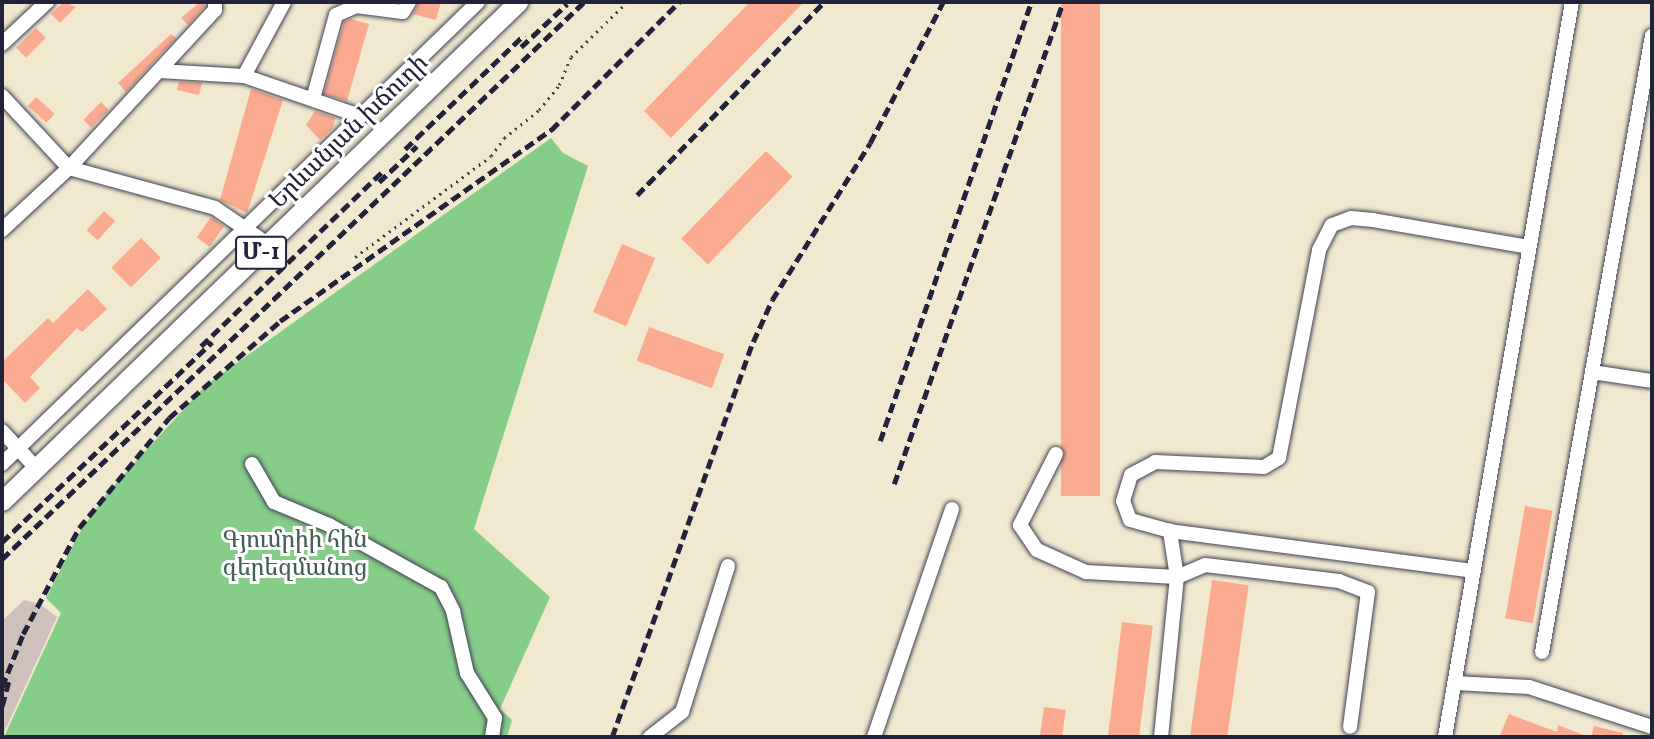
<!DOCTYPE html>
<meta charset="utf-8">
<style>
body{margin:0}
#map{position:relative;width:1654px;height:739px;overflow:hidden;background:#f0e8cf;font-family:Vollkorn,"Noto Serif Armenian",serif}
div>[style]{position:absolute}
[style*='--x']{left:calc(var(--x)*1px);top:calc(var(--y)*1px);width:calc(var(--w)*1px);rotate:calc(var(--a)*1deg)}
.industrial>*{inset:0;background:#d0c0bc}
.green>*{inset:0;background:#86cd89}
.building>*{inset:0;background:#faaa90;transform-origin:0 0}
.path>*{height:2.5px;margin-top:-1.25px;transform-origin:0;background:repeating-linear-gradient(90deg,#414051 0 2px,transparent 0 7px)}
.roads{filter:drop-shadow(0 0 2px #414051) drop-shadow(0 0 2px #414051)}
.minor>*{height:14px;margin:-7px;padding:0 7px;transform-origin:7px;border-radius:7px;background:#fff}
.highway>*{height:19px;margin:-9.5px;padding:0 9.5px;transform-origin:9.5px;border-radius:9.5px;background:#fff}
.rail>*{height:4.5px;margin-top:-2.25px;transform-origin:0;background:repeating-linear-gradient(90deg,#22223b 0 10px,transparent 0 15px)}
span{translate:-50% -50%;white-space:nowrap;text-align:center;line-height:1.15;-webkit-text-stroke:6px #fff;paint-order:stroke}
.shield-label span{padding:2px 5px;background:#fff;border:2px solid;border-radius:5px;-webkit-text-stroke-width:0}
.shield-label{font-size:23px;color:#22223b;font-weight:700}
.street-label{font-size:24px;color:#22223b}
.park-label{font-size:24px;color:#455e56}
.frame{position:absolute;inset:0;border:4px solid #22223b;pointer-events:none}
</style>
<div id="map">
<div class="industrial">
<div style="clip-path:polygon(24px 600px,40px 604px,57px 617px,2px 737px,2px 621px)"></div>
</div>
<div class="green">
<div style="clip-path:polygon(551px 138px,563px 153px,588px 166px,474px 529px,550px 597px,500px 709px,512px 720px,507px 737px,4px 737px,61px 613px,46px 598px,80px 532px,107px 493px,206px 385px)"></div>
</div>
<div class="building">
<div style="clip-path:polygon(64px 2px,76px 7px,60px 23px,51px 14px)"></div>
<div style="clip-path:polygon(200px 2px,205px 6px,188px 25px,181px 18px)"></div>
<div style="clip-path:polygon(419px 2px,441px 2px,436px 20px,413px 14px)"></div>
<div style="clip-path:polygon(750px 2px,804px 2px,671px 138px,644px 111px)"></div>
<div style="left:1061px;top:2px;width:39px;height:494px"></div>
<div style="clip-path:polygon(351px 19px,369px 24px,347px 101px,324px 94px,344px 22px)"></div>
<div style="left:36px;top:28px;width:14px;height:28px;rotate:45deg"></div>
<div style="clip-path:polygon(171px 34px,176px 38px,126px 92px,118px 83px)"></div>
<div style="clip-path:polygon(179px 82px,202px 83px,199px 95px,177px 90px)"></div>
<div style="clip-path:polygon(251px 89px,283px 100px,247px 213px,220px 200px)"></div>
<div style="left:36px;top:97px;width:25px;height:12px;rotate:42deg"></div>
<div style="left:101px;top:102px;width:11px;height:25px;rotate:45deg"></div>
<div style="clip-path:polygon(315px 111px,335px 118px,333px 128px,320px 140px,306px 125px)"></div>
<div style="left:766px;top:151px;width:37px;height:122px;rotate:44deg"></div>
<div style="left:104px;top:211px;width:15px;height:26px;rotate:42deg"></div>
<div style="left:211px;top:217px;width:16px;height:25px;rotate:35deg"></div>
<div style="left:141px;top:238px;width:28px;height:42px;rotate:45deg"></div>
<div style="left:622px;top:244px;width:36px;height:74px;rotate:23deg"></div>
<div style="clip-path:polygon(88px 289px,107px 309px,82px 332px,77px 328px,30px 377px,40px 388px,25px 403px,2px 379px,2px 362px,48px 318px,53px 323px)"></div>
<div style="left:649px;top:327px;width:80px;height:36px;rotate:20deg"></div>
<div style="left:1525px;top:506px;width:28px;height:114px;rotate:10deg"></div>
<div style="left:1212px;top:580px;width:37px;height:158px;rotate:8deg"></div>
<div style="left:1122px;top:622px;width:31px;height:116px;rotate:7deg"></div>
<div style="left:1044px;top:707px;width:22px;height:30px;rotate:8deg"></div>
<div style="clip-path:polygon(1509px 714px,1557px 732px,1558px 725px,1589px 737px,1499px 737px)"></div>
<div style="clip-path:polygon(1594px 726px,1623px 733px,1622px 737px,1591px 737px)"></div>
</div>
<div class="path">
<div style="--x:355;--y:257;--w:169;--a:-36.6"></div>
<div style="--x:491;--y:156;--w:22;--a:-54"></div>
<div style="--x:504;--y:138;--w:45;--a:-38.7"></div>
<div style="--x:539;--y:110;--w:32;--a:-51"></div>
<div style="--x:559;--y:85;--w:30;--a:-67"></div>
<div style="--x:571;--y:57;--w:78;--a:-44.5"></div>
</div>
<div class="roads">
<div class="minor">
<div style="--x:2;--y:44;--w:62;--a:-43"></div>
<div style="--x:159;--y:71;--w:85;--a:3.4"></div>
<div style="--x:244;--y:76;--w:123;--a:19"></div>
<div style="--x:244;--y:76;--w:84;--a:-61.6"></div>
<div style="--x:2;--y:96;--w:98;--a:47.1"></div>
<div style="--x:69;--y:168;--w:151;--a:15.3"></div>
<div style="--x:215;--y:208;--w:65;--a:34.4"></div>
<div style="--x:313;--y:99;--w:87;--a:-74.7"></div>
<div style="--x:336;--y:15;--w:22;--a:-24"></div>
<div style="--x:356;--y:6;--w:47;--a:7.3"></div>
<div style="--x:403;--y:12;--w:12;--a:-59"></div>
<div style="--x:2;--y:230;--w:91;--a:-42.8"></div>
<div style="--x:69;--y:168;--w:215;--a:-47.3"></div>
<div style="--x:215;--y:10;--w:8;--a:-90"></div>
<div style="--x:1592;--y:372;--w:61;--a:8.5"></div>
<div style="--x:2;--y:431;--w:50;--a:47.4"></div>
<div style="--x:1056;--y:454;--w:80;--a:116.9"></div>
<div style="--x:1020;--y:525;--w:30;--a:56"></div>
<div style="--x:1037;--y:550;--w:54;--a:24.2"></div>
<div style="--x:1086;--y:572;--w:91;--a:3.1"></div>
<div style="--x:1177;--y:577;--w:30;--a:-23"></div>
<div style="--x:1205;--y:565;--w:135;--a:6.8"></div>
<div style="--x:1339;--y:581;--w:31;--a:21"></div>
<div style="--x:1368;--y:592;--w:136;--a:97.6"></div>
<div style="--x:2;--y:464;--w:663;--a:-44.14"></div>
<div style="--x:252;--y:464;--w:44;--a:59.9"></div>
<div style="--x:274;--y:502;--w:60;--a:22.7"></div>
<div style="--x:329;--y:525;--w:128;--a:29"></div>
<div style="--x:441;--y:587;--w:27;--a:63"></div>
<div style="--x:453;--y:611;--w:64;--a:77.3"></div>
<div style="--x:467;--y:673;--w:53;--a:58.1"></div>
<div style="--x:495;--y:718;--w:19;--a:99"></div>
<div style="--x:1170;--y:531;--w:41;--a:-164.6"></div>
<div style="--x:1130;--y:520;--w:20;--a:-110"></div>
<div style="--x:1123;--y:501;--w:27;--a:-73"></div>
<div style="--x:1131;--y:475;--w:27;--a:-28"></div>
<div style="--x:1155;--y:462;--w:109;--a:2.6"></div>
<div style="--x:1264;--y:467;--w:17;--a:-31"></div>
<div style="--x:1279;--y:458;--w:212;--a:-79.1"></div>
<div style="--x:1319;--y:250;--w:28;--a:-63"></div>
<div style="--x:1332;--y:225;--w:20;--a:-20"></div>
<div style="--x:1351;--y:218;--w:22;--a:5"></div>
<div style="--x:1373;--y:220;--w:158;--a:9.8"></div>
<div style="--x:1542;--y:652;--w:626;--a:-79.88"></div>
<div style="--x:1455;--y:683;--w:74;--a:3.1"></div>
<div style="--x:1529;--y:687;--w:129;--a:18"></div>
<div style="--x:650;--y:737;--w:41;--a:-38"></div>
<div style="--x:682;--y:712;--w:153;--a:-72.5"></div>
<div style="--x:874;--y:737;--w:241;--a:-71.1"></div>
<div style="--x:1161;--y:737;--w:161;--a:-84.3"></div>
<div style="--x:1177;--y:577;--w:47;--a:-98.7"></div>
<div style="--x:1170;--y:531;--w:306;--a:7.5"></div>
<div style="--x:1445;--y:737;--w:746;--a:-80.2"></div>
</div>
<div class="highway">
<div style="--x:2;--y:501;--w:718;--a:-44.04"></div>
</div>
</div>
<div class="rail">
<div style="--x:521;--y:47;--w:63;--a:-43.1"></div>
<div style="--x:405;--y:149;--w:165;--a:-43.8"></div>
<div style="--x:379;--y:182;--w:52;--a:-43.5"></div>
<div style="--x:637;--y:195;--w:269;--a:-45.9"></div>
<div style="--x:201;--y:346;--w:252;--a:-43.9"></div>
<div style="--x:880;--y:441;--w:464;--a:-71"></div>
<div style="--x:894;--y:484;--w:511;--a:-70.68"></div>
<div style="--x:2;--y:542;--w:290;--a:-43.6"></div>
<div style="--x:2;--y:559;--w:806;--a:-43.74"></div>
<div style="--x:2;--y:687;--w:57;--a:-68.4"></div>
<div style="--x:23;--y:634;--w:120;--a:-62.2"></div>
<div style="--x:79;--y:528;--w:142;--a:-50.7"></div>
<div style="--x:169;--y:418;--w:147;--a:-41.1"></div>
<div style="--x:280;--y:321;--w:332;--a:-35.2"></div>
<div style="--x:551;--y:130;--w:181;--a:-45"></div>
<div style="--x:2;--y:706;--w:30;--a:-75"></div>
<div style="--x:612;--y:737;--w:419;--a:-70.4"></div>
<div style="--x:753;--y:342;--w:46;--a:-65.7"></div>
<div style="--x:772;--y:300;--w:185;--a:-58"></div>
<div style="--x:870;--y:143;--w:159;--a:-62.6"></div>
</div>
<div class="shield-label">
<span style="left:261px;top:253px">Մ-1</span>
</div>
<div class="street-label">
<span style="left:350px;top:133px;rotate:-44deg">Երևանյան խճուղի</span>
</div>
<div class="park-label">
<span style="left:295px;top:556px">Գյումրիի հին<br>գերեզմանոց</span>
</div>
<div class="frame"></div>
</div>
